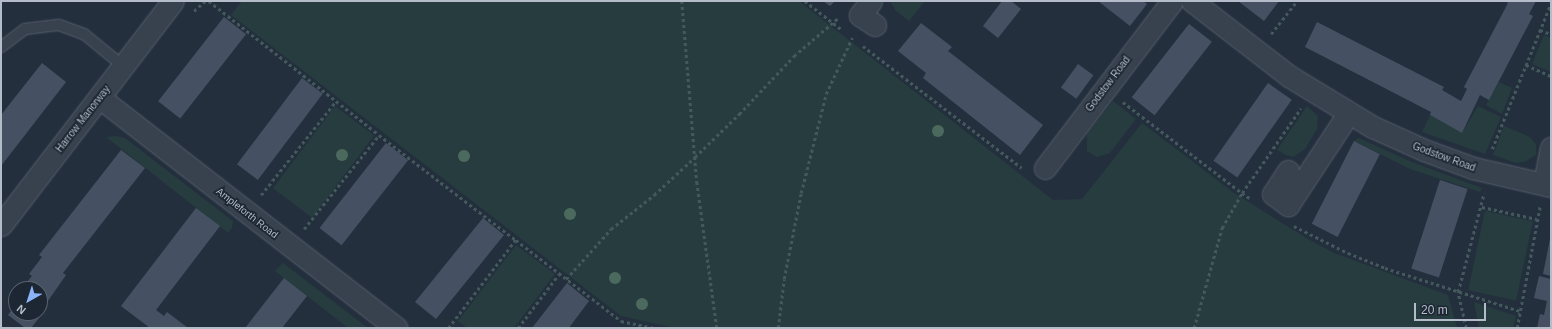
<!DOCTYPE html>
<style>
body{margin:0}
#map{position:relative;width:1552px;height:329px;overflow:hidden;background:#242f3e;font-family:Arial,sans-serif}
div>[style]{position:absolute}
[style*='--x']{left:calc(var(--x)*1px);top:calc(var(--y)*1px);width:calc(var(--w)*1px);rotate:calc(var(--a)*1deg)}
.green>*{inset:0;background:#263c3f;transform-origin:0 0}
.building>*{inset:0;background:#455162;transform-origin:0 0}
.path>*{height:2.5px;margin-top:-1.25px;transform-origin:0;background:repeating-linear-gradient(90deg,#44595c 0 3px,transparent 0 6px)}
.roads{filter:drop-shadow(0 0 1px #565f6c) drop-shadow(0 0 1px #565f6c)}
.service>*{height:10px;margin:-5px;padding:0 5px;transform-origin:5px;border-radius:5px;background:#38414e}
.minor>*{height:21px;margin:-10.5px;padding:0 10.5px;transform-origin:10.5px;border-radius:10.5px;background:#38414e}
.trees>*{width:12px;height:12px;margin:-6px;border-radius:50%;background:#4b6a5d}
span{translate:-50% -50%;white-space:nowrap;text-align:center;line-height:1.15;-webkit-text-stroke:3.5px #1d2633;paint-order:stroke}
.street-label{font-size:10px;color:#b4bcc9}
.frame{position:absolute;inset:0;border:2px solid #b4bcc9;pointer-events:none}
.north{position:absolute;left:8px;top:281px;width:40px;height:40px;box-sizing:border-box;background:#1d2633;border:1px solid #59626f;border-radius:50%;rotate:219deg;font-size:11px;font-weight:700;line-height:16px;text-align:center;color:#b4bcc9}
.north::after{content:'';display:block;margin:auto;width:14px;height:18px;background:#8ab4f8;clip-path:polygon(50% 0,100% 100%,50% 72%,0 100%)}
.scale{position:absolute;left:1414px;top:303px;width:72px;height:18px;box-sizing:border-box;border:2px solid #b4bcc9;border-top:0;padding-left:5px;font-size:12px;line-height:14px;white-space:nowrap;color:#b4bcc9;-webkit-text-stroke:3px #1d2633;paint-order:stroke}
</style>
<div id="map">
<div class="green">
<div style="clip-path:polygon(242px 1px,799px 1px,1053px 200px,1082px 199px,1142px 123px,1234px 193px,1308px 239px,1334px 253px,1448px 295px,1457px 328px,675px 328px,621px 316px,231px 15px)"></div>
<div style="clip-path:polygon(890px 1px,925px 1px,909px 21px,896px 11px)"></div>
<div style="clip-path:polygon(1544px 35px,1551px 38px,1551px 72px,1532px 64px)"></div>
<div style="clip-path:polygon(1499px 82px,1512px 88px,1502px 114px,1486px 105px)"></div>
<div style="clip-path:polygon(1113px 101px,1136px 119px,1110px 153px,1097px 157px,1087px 151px,1087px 134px)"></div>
<div style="left:335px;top:106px;width:49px;height:103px;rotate:37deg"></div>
<div style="clip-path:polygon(1307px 106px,1318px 116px,1317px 129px,1305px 149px,1293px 157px,1286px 155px,1277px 150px)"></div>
<div style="clip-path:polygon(1478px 106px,1501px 117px,1485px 154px,1422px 132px,1430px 115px,1462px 133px)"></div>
<div style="clip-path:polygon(1504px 126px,1530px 137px,1536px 144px,1536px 155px,1526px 161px,1516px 163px,1493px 155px)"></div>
<div style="clip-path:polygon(116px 136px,125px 138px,233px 221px,232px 228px,228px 233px,106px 137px)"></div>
<div style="clip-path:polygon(1359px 138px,1412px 162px,1482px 188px,1480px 192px,1410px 169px,1354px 141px)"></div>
<div style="left:1485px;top:211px;width:49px;height:81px;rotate:12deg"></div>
<div style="clip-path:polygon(516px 245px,555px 274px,514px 328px,467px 328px,458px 321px)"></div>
<div style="clip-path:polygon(283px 263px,368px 328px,348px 328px,275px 271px)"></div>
<div style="clip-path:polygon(1474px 302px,1516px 316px,1513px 328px,1479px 328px)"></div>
</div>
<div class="building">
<div style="clip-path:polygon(823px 1px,835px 1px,830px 6px)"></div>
<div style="clip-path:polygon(1002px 1px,1011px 1px,1021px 9px,998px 38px,983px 26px)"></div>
<div style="clip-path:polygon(1098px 1px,1143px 1px,1147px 4px,1130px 26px)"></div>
<div style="clip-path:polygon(1238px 1px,1279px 1px,1264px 21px)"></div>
<div style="clip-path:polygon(1505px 1px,1536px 1px,1529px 14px,1533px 16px,1489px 100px,1480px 95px,1462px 133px,1430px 115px,1431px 112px,1305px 47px,1317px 22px,1444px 87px,1442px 90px,1461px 101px,1467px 89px,1464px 87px,1508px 3px)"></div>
<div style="left:224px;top:17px;width:28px;height:107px;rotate:38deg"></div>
<div style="clip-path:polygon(921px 23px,952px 47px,948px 51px,1043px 125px,1020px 155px,923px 78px,926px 73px,898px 51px)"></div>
<div style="left:1189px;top:24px;width:29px;height:93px;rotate:38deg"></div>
<div style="clip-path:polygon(42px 63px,66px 82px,1px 166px,1px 115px)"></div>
<div style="left:1078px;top:64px;width:19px;height:29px;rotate:36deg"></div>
<div style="left:302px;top:78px;width:26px;height:108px;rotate:37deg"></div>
<div style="left:1268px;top:83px;width:29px;height:95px;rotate:35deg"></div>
<div style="left:1354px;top:141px;width:29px;height:93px;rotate:27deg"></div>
<div style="left:386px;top:143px;width:28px;height:108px;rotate:38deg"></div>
<div style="clip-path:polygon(121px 150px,145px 168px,63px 273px,66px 275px,41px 311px,43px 313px,31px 328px,25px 328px,8px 315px,16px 304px,16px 313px,40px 313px,40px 289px,21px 289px,32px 276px,29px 274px,42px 257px,39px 255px)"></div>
<div style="left:1440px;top:180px;width:29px;height:93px;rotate:18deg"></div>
<div style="clip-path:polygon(196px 208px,220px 226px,156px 310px,164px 316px,167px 312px,188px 328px,150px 328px,121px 306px)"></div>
<div style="left:483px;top:218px;width:27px;height:108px;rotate:39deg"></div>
<div style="clip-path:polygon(1550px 239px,1551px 239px,1551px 276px,1543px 274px)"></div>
<div style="clip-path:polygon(1539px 276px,1551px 279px,1551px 328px,1537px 328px,1540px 314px,1544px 315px,1547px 301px,1534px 298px)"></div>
<div style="clip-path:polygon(284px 278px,307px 296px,282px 328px,245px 328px)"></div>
<div style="clip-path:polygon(567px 283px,589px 301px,574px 321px,569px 328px,532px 328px)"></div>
</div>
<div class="path">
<div style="--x:209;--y:1;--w:216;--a:38.2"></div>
<div style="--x:682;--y:1;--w:182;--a:85.3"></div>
<div style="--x:697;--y:182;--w:147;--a:82.2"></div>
<div style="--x:805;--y:1;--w:46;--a:37.9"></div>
<div style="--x:194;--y:11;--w:15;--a:-42"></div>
<div style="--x:1540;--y:30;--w:12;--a:20"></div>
<div style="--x:1271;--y:34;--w:42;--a:-51.8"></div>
<div style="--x:863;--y:46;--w:200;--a:37.5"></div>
<div style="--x:1526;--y:65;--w:27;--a:24"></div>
<div style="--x:1123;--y:102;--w:150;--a:37.4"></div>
<div style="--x:1242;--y:193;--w:103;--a:-55.2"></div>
<div style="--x:1492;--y:149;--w:157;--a:-68"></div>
<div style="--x:261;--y:195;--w:120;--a:-51.4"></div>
<div style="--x:1482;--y:207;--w:56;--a:12.3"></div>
<div style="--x:1294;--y:226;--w:60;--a:26.6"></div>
<div style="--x:1348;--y:253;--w:40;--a:22"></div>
<div style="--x:1385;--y:268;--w:142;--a:17.7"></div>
<div style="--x:304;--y:229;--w:120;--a:-51.4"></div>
<div style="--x:379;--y:135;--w:173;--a:37.5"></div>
<div style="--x:516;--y:240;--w:111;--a:127.3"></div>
<div style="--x:516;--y:240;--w:133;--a:37.6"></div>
<div style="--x:621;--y:321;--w:34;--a:12"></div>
<div style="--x:566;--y:279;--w:67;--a:-48"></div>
<div style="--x:611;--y:229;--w:55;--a:-38.3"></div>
<div style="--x:654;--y:195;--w:56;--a:-42.8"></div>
<div style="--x:695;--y:157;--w:62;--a:-44.3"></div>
<div style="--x:739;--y:114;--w:80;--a:-46.5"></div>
<div style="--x:794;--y:56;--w:58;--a:-40.8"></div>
<div style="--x:518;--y:328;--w:68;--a:-52.8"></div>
<div style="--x:778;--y:328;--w:49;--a:-83"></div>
<div style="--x:784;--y:279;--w:88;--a:-78.8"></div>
<div style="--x:801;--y:193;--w:102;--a:-75.8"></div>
<div style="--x:826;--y:94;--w:62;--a:-65.1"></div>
<div style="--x:1194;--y:328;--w:104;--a:-74.4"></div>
<div style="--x:1222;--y:228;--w:40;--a:-60.3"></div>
<div style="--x:1242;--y:193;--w:11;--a:34"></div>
<div style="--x:1466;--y:328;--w:37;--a:-103"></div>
<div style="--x:1458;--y:292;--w:102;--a:-75.3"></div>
<div style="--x:1517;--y:328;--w:124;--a:-79.3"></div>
</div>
<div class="roads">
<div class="service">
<div style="--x:1;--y:47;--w:30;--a:-37"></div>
<div style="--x:25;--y:29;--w:34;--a:-7"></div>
<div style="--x:59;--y:25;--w:27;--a:20"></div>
<div style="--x:84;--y:34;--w:50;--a:39.4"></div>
</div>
<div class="minor">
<div style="--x:871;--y:1;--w:18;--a:128"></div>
<div style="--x:860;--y:15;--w:18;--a:34"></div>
<div style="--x:1192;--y:1;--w:123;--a:37.7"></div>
<div style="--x:1289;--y:76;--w:98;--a:31.3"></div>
<div style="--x:1373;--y:127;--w:56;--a:24.3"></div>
<div style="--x:1424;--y:150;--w:52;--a:20.2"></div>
<div style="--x:1473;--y:168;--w:80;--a:13"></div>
<div style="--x:100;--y:98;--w:375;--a:37.8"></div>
<div style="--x:1045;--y:168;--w:210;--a:-52.7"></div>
<div style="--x:1288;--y:171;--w:27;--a:123"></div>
<div style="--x:1273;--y:194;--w:19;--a:36"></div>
<div style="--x:1288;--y:205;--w:109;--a:-56.6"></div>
<div style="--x:1544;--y:184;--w:37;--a:-79"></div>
<div style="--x:1;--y:225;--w:282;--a:-52.5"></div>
</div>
</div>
<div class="trees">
<div style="left:938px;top:131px"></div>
<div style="left:342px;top:155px"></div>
<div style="left:464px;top:156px"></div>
<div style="left:570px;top:214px"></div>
<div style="left:615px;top:278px"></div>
<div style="left:642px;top:304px"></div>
</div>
<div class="street-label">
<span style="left:1108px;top:84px;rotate:-53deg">Godstow Road</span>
<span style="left:83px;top:119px;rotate:-52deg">Harrow Manorway</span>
<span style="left:1444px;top:157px;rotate:20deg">Godstow Road</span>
<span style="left:247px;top:213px;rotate:38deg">Ampleforth Road</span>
</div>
<div class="frame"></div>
<div class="north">N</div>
<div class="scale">20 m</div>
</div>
